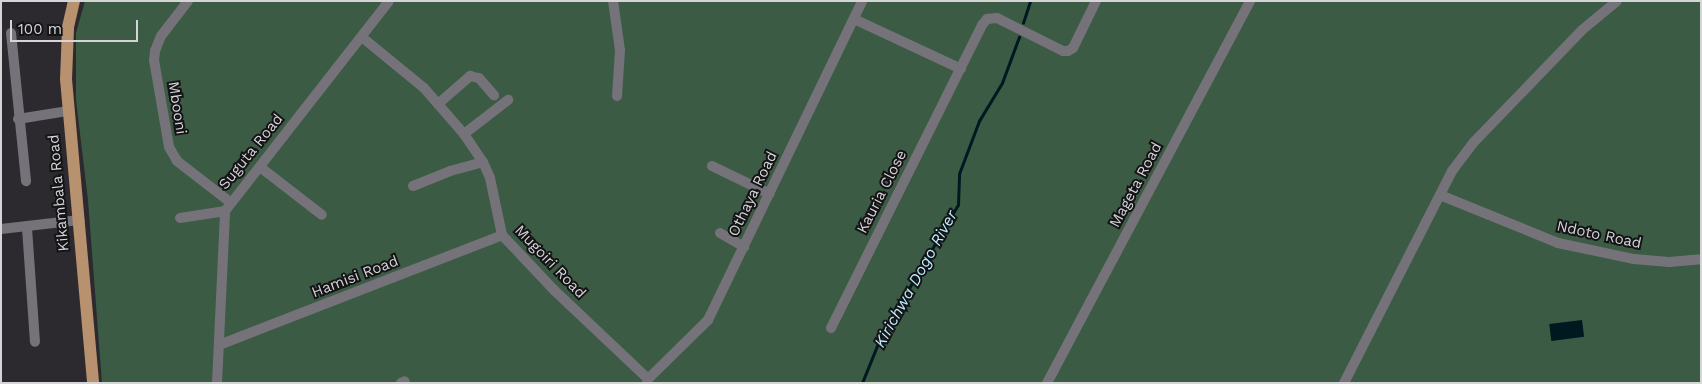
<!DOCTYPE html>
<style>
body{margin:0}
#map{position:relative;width:1702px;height:384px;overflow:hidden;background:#2c2a2f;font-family:"Work Sans",sans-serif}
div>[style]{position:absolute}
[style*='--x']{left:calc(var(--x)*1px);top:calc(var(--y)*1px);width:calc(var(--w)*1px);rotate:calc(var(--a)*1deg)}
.green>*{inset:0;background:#3c5b45}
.water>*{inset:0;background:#001921;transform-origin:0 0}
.stream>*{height:2.5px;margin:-1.25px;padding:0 1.25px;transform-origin:1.25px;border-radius:1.25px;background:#001921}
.minor>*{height:10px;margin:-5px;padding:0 5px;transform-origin:5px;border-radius:5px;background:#757379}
.major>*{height:12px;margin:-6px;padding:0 6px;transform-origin:6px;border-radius:6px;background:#b8916f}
span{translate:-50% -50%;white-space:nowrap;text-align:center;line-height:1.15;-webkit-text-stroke:4px #141316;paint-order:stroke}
.street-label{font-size:15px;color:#d5d4d7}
.water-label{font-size:16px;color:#bbeefe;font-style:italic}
.frame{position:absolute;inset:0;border:2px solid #d5d4d7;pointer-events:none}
.scale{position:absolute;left:10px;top:20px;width:128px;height:22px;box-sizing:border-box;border:2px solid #d5d4d7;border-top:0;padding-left:6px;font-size:15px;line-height:18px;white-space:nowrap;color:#d5d4d7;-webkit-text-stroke:4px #141316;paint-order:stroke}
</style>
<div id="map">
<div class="green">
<div style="clip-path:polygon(85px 1px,1701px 1px,1701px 383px,102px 383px,88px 200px,76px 100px,76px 33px)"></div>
</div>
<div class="water">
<div style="left:1582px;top:320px;width:17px;height:33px;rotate:83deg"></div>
</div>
<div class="stream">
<div style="--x:1023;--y:23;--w:23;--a:-72"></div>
<div style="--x:862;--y:383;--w:51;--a:-68"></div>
<div style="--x:881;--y:336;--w:152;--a:-59.6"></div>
<div style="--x:958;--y:205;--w:31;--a:-88"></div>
<div style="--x:959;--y:174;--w:57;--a:-69.3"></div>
<div style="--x:979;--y:121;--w:44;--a:-58.8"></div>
<div style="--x:1002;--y:83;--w:49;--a:-69.7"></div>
</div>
<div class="minor">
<div style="--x:188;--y:1;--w:44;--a:127.6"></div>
<div style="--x:161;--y:36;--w:16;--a:112"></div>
<div style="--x:155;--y:51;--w:9;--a:96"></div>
<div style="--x:154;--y:60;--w:88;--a:80.2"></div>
<div style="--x:169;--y:147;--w:16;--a:60"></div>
<div style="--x:177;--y:161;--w:67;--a:37.7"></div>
<div style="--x:613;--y:1;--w:49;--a:81.9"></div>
<div style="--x:620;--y:50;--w:46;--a:93.7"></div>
<div style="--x:854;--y:19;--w:118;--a:25"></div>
<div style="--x:11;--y:33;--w:149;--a:84.2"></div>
<div style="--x:363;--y:38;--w:79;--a:39.3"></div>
<div style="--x:424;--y:88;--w:61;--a:49"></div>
<div style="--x:464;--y:134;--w:34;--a:56"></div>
<div style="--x:483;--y:162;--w:17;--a:66"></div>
<div style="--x:490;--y:178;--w:58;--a:78.1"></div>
<div style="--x:502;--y:235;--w:76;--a:46.6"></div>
<div style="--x:554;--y:290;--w:129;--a:43.4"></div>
<div style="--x:438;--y:104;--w:43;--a:-41.2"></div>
<div style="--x:470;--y:76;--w:9;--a:13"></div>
<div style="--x:479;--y:78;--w:23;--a:49"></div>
<div style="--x:18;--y:119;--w:51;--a:-9.1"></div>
<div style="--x:464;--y:134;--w:56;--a:-37.7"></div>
<div style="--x:712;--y:166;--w:64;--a:25.8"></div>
<div style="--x:260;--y:167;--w:78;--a:37.7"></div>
<div style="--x:413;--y:186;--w:40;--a:-22"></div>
<div style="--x:450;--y:171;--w:34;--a:-15"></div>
<div style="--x:1440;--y:195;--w:127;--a:22.1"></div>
<div style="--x:1558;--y:243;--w:78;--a:11.9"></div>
<div style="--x:1634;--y:259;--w:35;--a:5"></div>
<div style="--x:1669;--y:262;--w:32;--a:-5"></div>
<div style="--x:180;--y:218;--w:46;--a:-8.8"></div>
<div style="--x:27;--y:228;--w:114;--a:86"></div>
<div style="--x:1;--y:229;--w:79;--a:-6.6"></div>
<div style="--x:720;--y:233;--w:28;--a:30"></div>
<div style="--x:831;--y:328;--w:339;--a:-63.5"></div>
<div style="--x:982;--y:25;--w:8;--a:-50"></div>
<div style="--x:987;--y:19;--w:10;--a:-6"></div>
<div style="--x:997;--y:18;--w:74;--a:26.6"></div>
<div style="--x:1063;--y:51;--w:5;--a:0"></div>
<div style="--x:1068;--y:51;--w:6;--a:-31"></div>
<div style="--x:1073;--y:48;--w:52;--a:-63.9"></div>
<div style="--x:219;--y:345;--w:304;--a:-21.2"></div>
<div style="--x:217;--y:383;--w:172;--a:-87.3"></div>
<div style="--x:225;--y:211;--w:266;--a:-52"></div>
<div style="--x:401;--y:383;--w:4;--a:-27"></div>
<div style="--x:647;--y:383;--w:4;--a:-76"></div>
<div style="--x:648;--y:379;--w:84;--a:-44.5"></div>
<div style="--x:708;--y:320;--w:354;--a:-64.2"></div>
<div style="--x:1047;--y:383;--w:433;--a:-62"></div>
<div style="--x:1344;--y:383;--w:238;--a:-63"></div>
<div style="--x:1452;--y:171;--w:36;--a:-53"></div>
<div style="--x:1474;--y:142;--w:156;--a:-46"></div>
<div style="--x:1582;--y:30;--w:45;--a:-39.6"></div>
</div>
<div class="major">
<div style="--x:74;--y:1;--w:28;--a:103"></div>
<div style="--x:68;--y:28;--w:51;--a:92.2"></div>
<div style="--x:66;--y:79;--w:305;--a:84.9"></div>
</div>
<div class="street-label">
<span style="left:177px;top:108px;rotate:81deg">Mbooni</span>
<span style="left:251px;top:152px;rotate:-51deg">Suguta Road</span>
<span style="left:1136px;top:185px;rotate:-62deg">Mageta Road</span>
<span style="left:882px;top:192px;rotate:-63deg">Kauria Close</span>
<span style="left:59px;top:193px;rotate:-95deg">Kikambala Road</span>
<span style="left:753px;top:194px;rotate:-64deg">Othaya Road</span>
<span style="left:1599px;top:235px;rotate:12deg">Ndoto Road</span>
<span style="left:550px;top:262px;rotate:46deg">Mugoiri Road</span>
<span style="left:355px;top:277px;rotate:-21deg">Hamisi Road</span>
</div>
<div class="water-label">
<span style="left:916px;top:279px;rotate:-61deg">Kirichwa Dogo River</span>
</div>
<div class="frame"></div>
<div class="scale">100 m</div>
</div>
